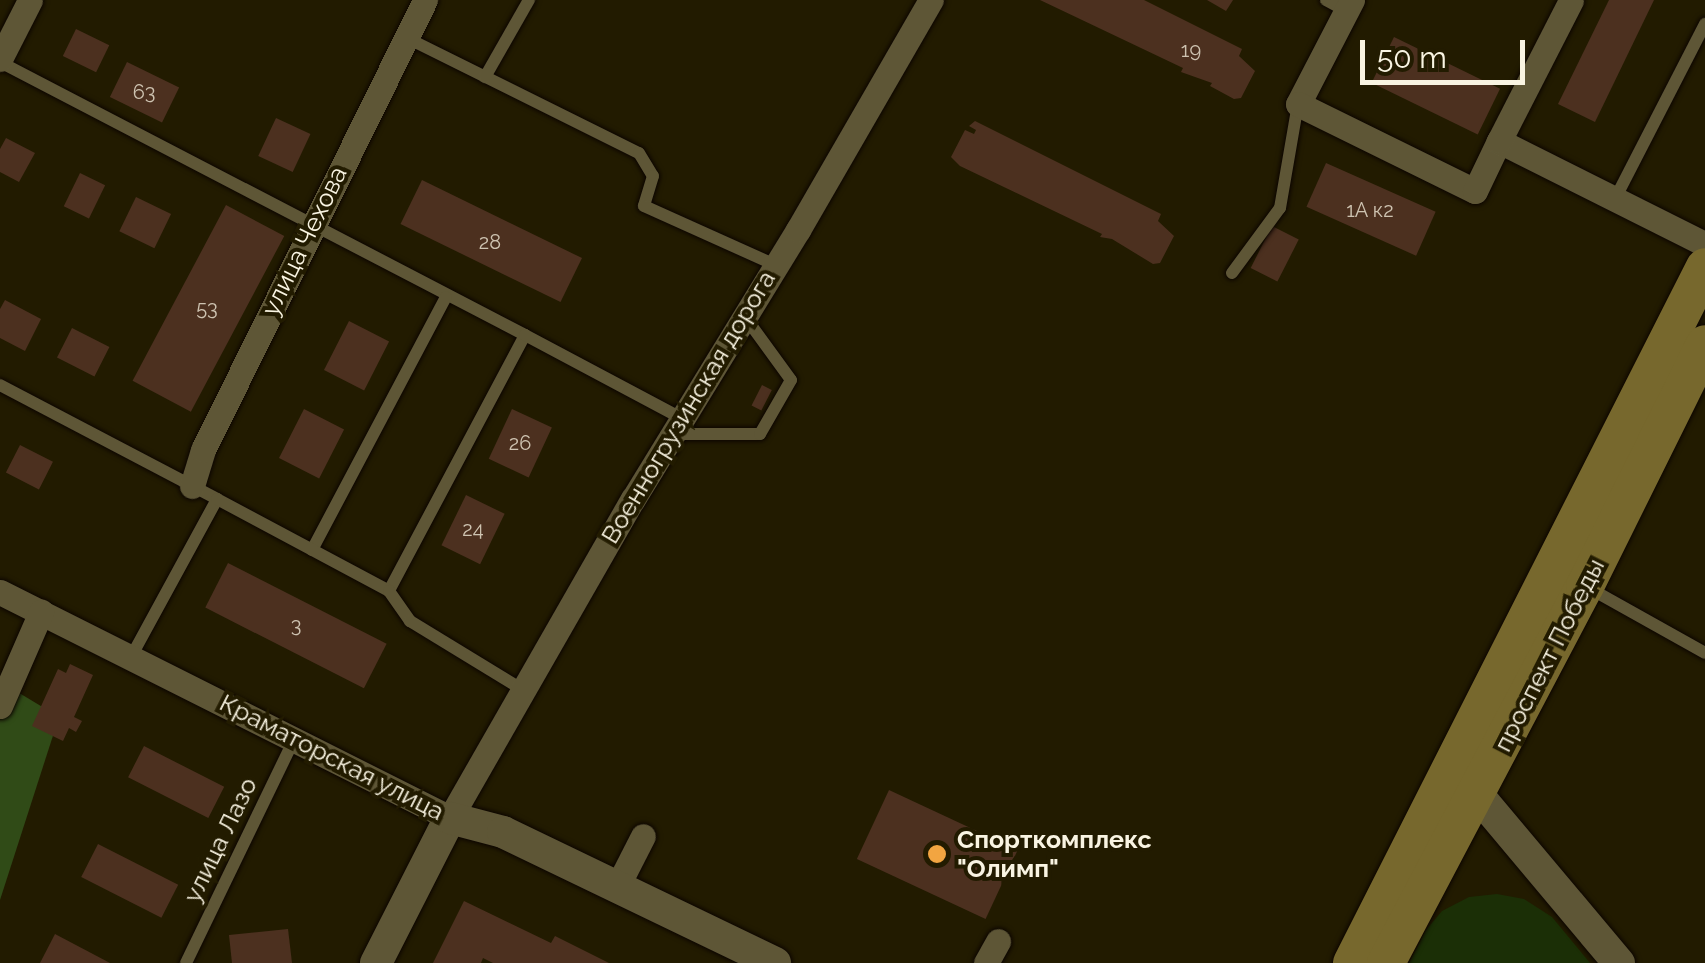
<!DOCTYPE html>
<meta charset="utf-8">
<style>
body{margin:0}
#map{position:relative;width:1705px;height:963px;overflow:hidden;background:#221b00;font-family:Raleway,sans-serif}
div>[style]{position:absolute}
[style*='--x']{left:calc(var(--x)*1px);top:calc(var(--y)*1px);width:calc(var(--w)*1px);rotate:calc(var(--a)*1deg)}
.green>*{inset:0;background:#1b2f06}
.forest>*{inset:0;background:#304b17}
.building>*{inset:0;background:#4c301f;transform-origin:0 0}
.roads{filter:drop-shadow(0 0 2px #0c0500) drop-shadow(0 0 2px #0c0500)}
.service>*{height:12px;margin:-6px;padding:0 6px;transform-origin:6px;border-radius:6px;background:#5e5636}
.minor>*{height:25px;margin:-12.5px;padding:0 12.5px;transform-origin:12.5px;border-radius:12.5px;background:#5e5636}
.tertiary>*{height:32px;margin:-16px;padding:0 16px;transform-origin:16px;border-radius:16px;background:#5e5636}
.secondary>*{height:38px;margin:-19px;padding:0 19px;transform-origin:19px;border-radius:19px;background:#77682d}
.dots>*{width:28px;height:28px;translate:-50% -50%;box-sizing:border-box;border:5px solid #221b00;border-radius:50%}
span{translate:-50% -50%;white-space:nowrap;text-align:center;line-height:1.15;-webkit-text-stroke:8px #221b00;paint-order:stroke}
.number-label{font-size:20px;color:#cec3b1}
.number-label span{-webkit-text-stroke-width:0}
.street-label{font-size:25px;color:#f9f4e2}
.poi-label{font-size:25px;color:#f9f4e2;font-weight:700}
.left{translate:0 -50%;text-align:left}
.scale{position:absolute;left:1360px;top:40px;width:165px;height:45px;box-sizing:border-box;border:5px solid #f9f4e2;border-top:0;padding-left:12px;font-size:30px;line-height:35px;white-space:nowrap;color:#f9f4e2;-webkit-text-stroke:8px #221b00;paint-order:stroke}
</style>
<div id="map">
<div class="green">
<div style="clip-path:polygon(1497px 894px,1524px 899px,1552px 917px,1590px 963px,1409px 963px,1426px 930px,1442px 911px,1469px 897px)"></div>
</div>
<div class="forest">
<div style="clip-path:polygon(6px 685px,59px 717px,0 900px,0 702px)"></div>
</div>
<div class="building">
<div style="clip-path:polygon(1040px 0,1144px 0,1242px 49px,1239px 56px,1255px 71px,1241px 98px,1234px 99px,1210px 86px,1212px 83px,1181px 72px,1183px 68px)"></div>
<div style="clip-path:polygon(1207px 0,1233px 0,1226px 11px)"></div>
<div style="clip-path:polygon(1609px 0,1654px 0,1595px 122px,1558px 104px)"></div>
<div style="left:76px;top:29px;width:37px;height:30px;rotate:26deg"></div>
<div style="left:1394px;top:37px;width:118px;height:51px;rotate:26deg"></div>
<div style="left:127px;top:62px;width:58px;height:39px;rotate:26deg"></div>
<div style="left:276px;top:118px;width:38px;height:42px;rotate:25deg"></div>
<div style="clip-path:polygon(975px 121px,1161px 214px,1158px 221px,1174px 236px,1160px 263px,1153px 264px,1112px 239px,1100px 237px,1102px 234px,960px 166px,951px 157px,965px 130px,974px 134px,976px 130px,969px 126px)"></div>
<div style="clip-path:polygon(6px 138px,35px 153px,19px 182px,0 172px,0 149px)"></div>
<div style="left:1326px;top:163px;width:120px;height:48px;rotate:24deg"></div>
<div style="left:80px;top:173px;width:28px;height:37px;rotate:26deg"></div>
<div style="left:422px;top:180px;width:178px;height:49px;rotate:26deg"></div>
<div style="left:136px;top:197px;width:39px;height:38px;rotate:26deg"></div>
<div style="left:226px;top:205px;width:66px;height:199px;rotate:28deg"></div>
<div style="left:1272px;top:226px;width:30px;height:47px;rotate:27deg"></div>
<div style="clip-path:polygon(5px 300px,41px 319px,25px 351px,0 338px,0 309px)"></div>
<div style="left:349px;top:321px;width:45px;height:55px;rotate:27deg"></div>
<div style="left:72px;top:328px;width:42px;height:33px;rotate:27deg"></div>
<div style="left:762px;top:385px;width:11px;height:23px;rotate:27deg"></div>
<div style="left:304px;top:409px;width:45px;height:55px;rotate:27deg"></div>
<div style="left:512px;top:409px;width:44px;height:55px;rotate:25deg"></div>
<div style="left:20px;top:445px;width:37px;height:31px;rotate:27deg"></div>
<div style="left:466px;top:495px;width:43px;height:56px;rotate:26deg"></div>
<div style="left:228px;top:563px;width:178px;height:50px;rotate:27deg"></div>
<div style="clip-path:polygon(70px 664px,93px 675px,74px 717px,82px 721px,76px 732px,69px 728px,63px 741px,32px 726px,58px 669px,66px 673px)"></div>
<div style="left:144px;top:746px;width:90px;height:35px;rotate:27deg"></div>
<div style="left:889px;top:790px;width:142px;height:76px;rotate:25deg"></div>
<div style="left:98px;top:844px;width:90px;height:37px;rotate:27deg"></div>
<div style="clip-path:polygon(464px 901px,551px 943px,555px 936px,609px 963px,493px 963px,483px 958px,481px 963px,433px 963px)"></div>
<div style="clip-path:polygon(288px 929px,292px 963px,232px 963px,229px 935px)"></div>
<div style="clip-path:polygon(55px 934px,110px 963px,40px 963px)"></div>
</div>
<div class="roads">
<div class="service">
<div style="--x:1326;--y:0;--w:24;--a:28"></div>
<div style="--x:405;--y:37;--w:261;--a:26.4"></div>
<div style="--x:639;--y:153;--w:27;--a:59"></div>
<div style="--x:653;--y:176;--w:31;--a:107"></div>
<div style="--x:644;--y:206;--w:141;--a:24.2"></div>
<div style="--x:0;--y:62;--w:592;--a:27.47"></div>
<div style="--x:525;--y:335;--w:290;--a:118"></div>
<div style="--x:485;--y:77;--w:89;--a:-60.3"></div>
<div style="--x:1615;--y:199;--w:197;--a:-62.8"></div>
<div style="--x:1232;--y:273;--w:81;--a:-53.6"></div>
<div style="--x:1280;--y:208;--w:106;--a:-80.2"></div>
<div style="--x:525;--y:335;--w:177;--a:28"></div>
<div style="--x:0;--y:385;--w:245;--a:27.7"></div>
<div style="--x:674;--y:434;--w:86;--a:0"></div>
<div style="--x:760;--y:434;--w:62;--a:-60.1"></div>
<div style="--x:791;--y:380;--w:82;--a:-126"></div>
<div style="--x:312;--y:550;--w:286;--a:-62.1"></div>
<div style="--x:1587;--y:587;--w:135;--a:29.2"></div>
<div style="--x:131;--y:657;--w:180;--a:-61.4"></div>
<div style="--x:217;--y:499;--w:195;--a:28.1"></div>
<div style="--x:389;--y:591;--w:37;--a:55"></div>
<div style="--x:410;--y:621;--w:132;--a:31.4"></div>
<div style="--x:186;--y:963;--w:248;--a:-64.2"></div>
</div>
<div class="minor">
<div style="--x:1352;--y:0;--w:117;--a:117.4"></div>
<div style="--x:1298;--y:104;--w:197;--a:26.2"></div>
<div style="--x:1475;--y:191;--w:55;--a:-64.4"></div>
<div style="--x:1499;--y:141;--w:230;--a:26.6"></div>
<div style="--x:0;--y:59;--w:66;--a:-63"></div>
<div style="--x:1499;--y:141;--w:158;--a:-62.9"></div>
<div style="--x:192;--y:486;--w:38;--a:-73"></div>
<div style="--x:203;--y:450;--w:502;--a:-63.74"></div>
<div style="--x:0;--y:592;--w:504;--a:26.67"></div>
<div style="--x:450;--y:818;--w:368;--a:-60.2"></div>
<div style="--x:633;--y:499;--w:316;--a:-58.5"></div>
<div style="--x:798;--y:230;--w:266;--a:-60"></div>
<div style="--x:0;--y:706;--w:103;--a:-66.4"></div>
<div style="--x:617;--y:887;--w:57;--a:-63"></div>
<div style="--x:986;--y:963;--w:25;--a:-61"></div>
</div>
<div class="tertiary">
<div style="--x:1477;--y:794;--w:221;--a:50"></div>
<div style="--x:376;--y:963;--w:163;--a:-63"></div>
<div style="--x:450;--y:818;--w:55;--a:14.8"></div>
<div style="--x:503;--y:832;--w:302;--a:25.7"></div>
</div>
<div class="secondary">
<div style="--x:1352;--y:963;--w:780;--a:-63.11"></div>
<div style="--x:1386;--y:963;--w:426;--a:-62.2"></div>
<div style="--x:1585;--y:586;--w:270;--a:-63.6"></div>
</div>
</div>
<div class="dots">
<div style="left:937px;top:854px;background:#f2a541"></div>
</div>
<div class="number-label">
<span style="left:1191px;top:50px">19</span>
<span style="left:144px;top:92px">63</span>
<span style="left:1370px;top:210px">1А к2</span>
<span style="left:490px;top:242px">28</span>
<span style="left:207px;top:308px">53</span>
<span style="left:520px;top:443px">26</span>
<span style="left:473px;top:529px">24</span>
<span style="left:296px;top:625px">3</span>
</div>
<div class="street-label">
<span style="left:304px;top:241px;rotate:-64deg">улица Чехова</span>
<span style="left:688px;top:407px;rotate:-59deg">Военногрузинская дорога</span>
<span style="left:1549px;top:655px;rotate:-63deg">проспект Победы</span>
<span style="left:332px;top:757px;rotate:27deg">Краматорская улица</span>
<span style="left:220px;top:840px;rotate:-64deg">улица Лазо</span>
</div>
<div class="poi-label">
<span class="left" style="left:957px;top:854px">Спорткомплекс<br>"Олимп"</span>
</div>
<div class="scale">50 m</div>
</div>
